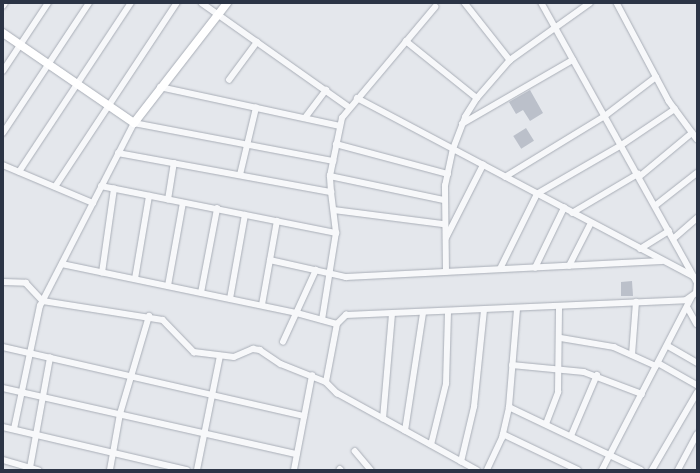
<!DOCTYPE html>
<style>
body{margin:0}
#map{position:relative;width:700px;height:473px;overflow:hidden;background:#e4e7ec;font-family:"DM Sans",sans-serif}
div>[style]{position:absolute}
[style*='--x']{left:calc(var(--x)*1px);top:calc(var(--y)*1px);width:calc(var(--w)*1px);rotate:calc(var(--a)*1deg)}
.building>*{inset:0;background:#bbc0ca;transform-origin:0 0}
.roads{filter:drop-shadow(0 0 1px #a9aeb7) drop-shadow(0 0 1px #a9aeb7)}
.street>*{height:5.5px;margin:-2.75px;padding:0 2.75px;transform-origin:2.75px;border-radius:2.75px;background:#f7f8fa}
.secondary>*{height:8px;margin:-4px;padding:0 4px;transform-origin:4px;border-radius:4px;background:#fff}
span{translate:-50% -50%;white-space:nowrap;text-align:center;line-height:1.15;-webkit-text-stroke:4px #f4f6f9;paint-order:stroke}
.frame{position:absolute;inset:0;border:4px solid #2b3445;pointer-events:none}
</style>
<div id="map">
<div class="building">
<div style="clip-path:polygon(530px 90px,543px 113px,530px 121px,523px 110px,516px 114px,509px 102px)"></div>
<div style="left:526px;top:128px;width:15px;height:15px;rotate:58deg"></div>
<div style="clip-path:polygon(632px 281px,633px 296px,621px 296px,621px 282px)"></div>
</div>
<div class="roads">
<div class="street">
<div style="--x:202;--y:3;--w:180;--a:35.3"></div>
<div style="--x:465;--y:3;--w:73;--a:51.7"></div>
<div style="--x:617;--y:3;--w:111;--a:62"></div>
<div style="--x:669;--y:101;--w:47;--a:53.6"></div>
<div style="--x:3;--y:6;--w:4;--a:-56"></div>
<div style="--x:406;--y:41;--w:91;--a:38.8"></div>
<div style="--x:3;--y:71;--w:82;--a:-56.5"></div>
<div style="--x:229;--y:80;--w:47;--a:-53.6"></div>
<div style="--x:160;--y:87;--w:184;--a:12.2"></div>
<div style="--x:357;--y:98;--w:380;--a:27.9"></div>
<div style="--x:305;--y:118;--w:35;--a:-53"></div>
<div style="--x:462;--y:124;--w:128;--a:-30"></div>
<div style="--x:3;--y:133;--w:156;--a:-56.5"></div>
<div style="--x:336;--y:144;--w:116;--a:15"></div>
<div style="--x:118;--y:153;--w:217;--a:10.4"></div>
<div style="--x:331;--y:192;--w:16;--a:-94"></div>
<div style="--x:330;--y:176;--w:59;--a:-78.3"></div>
<div style="--x:342;--y:118;--w:145;--a:-50"></div>
<div style="--x:3;--y:165;--w:98;--a:22.9"></div>
<div style="--x:19;--y:172;--w:203;--a:-56.5"></div>
<div style="--x:240;--y:175;--w:69;--a:-76.6"></div>
<div style="--x:330;--y:176;--w:116;--a:11.9"></div>
<div style="--x:505;--y:177;--w:117;--a:-31.4"></div>
<div style="--x:605;--y:116;--w:64;--a:-37.4"></div>
<div style="--x:639;--y:177;--w:69;--a:-39.7"></div>
<div style="--x:101;--y:186;--w:240;--a:11.3"></div>
<div style="--x:55;--y:187;--w:221;--a:-56.5"></div>
<div style="--x:168;--y:200;--w:37;--a:-81"></div>
<div style="--x:655;--y:206;--w:53;--a:-38.2"></div>
<div style="--x:334;--y:210;--w:111;--a:7.3"></div>
<div style="--x:572;--y:213;--w:77;--a:-30.6"></div>
<div style="--x:446;--y:238;--w:82;--a:-63.1"></div>
<div style="--x:673;--y:239;--w:32;--a:-41"></div>
<div style="--x:640;--y:249;--w:34;--a:-32"></div>
<div style="--x:270;--y:260;--w:78;--a:12.6"></div>
<div style="--x:346;--y:277;--w:316;--a:-2.9"></div>
<div style="--x:62;--y:264;--w:240;--a:11.8"></div>
<div style="--x:297;--y:313;--w:41;--a:15.4"></div>
<div style="--x:569;--y:266;--w:48;--a:-62.9"></div>
<div style="--x:535;--y:268;--w:67;--a:-64.2"></div>
<div style="--x:500;--y:269;--w:84;--a:-63.7"></div>
<div style="--x:537;--y:194;--w:96;--a:-30"></div>
<div style="--x:620;--y:146;--w:66;--a:-33.9"></div>
<div style="--x:446;--y:272;--w:86;--a:-90.7"></div>
<div style="--x:445;--y:186;--w:38;--a:-78"></div>
<div style="--x:453;--y:149;--w:34;--a:-69"></div>
<div style="--x:465;--y:117;--w:22;--a:-58"></div>
<div style="--x:477;--y:98;--w:50;--a:-49"></div>
<div style="--x:510;--y:60;--w:98;--a:-35.5"></div>
<div style="--x:102;--y:273;--w:85;--a:-81.9"></div>
<div style="--x:135;--y:279;--w:84;--a:-80.4"></div>
<div style="--x:3;--y:282;--w:23;--a:2"></div>
<div style="--x:26;--y:283;--w:25;--a:47"></div>
<div style="--x:43;--y:301;--w:121;--a:9"></div>
<div style="--x:163;--y:320;--w:45;--a:45.9"></div>
<div style="--x:194;--y:352;--w:40;--a:7.1"></div>
<div style="--x:234;--y:357;--w:21;--a:-23"></div>
<div style="--x:253;--y:349;--w:7;--a:8"></div>
<div style="--x:260;--y:350;--w:25;--a:34"></div>
<div style="--x:281;--y:364;--w:48;--a:21.8"></div>
<div style="--x:326;--y:382;--w:16;--a:45"></div>
<div style="--x:337;--y:393;--w:160;--a:28.8"></div>
<div style="--x:168;--y:286;--w:84;--a:-79.8"></div>
<div style="--x:201;--y:293;--w:86;--a:-79.2"></div>
<div style="--x:230;--y:299;--w:85;--a:-79.9"></div>
<div style="--x:262;--y:305;--w:85;--a:-79.9"></div>
<div style="--x:688;--y:308;--w:18;--a:61"></div>
<div style="--x:322;--y:320;--w:88;--a:-80.9"></div>
<div style="--x:336;--y:233;--w:41;--a:-97"></div>
<div style="--x:561;--y:338;--w:54;--a:9.6"></div>
<div style="--x:614;--y:347;--w:46;--a:24.3"></div>
<div style="--x:283;--y:342;--w:79;--a:-65.4"></div>
<div style="--x:668;--y:346;--w:34;--a:30"></div>
<div style="--x:3;--y:347;--w:309;--a:12.9"></div>
<div style="--x:632;--y:355;--w:53;--a:-85.7"></div>
<div style="--x:658;--y:363;--w:45;--a:29.4"></div>
<div style="--x:512;--y:365;--w:72;--a:5.6"></div>
<div style="--x:584;--y:372;--w:62;--a:20.8"></div>
<div style="--x:326;--y:382;--w:59;--a:-79.3"></div>
<div style="--x:337;--y:324;--w:13;--a:-45"></div>
<div style="--x:346;--y:315;--w:340;--a:-2.5"></div>
<div style="--x:686;--y:300;--w:12;--a:-35"></div>
<div style="--x:696;--y:293;--w:10;--a:-84"></div>
<div style="--x:697;--y:283;--w:321;--a:-119.1"></div>
<div style="--x:3;--y:388;--w:301;--a:12.7"></div>
<div style="--x:509;--y:407;--w:146;--a:25.5"></div>
<div style="--x:383;--y:419;--w:105;--a:-85.1"></div>
<div style="--x:546;--y:424;--w:34;--a:-69"></div>
<div style="--x:558;--y:392;--w:85;--a:-89.3"></div>
<div style="--x:3;--y:427;--w:189;--a:13.2"></div>
<div style="--x:14;--y:429;--w:126;--a:-78.1"></div>
<div style="--x:40;--y:306;--w:206;--a:-62.8"></div>
<div style="--x:134;--y:123;--w:203;--a:10.8"></div>
<div style="--x:405;--y:431;--w:119;--a:-81.3"></div>
<div style="--x:503;--y:434;--w:83;--a:25.6"></div>
<div style="--x:571;--y:436;--w:66;--a:-66.9"></div>
<div style="--x:431;--y:445;--w:63;--a:-76.2"></div>
<div style="--x:446;--y:384;--w:72;--a:-88.4"></div>
<div style="--x:355;--y:451;--w:25;--a:50"></div>
<div style="--x:3;--y:460;--w:37;--a:16"></div>
<div style="--x:461;--y:462;--w:57;--a:-76.7"></div>
<div style="--x:474;--y:407;--w:97;--a:-84.1"></div>
<div style="--x:30;--y:468;--w:112;--a:-79.7"></div>
<div style="--x:340;--y:469;--w:1;--a:45"></div>
<div style="--x:110;--y:470;--w:57;--a:-79.9"></div>
<div style="--x:120;--y:414;--w:102;--a:-73.5"></div>
<div style="--x:197;--y:470;--w:116;--a:-78.6"></div>
<div style="--x:294;--y:470;--w:96;--a:-79.2"></div>
<div style="--x:487;--y:470;--w:35;--a:-65"></div>
<div style="--x:502;--y:438;--w:32;--a:-77"></div>
<div style="--x:509;--y:407;--w:98;--a:-85.3"></div>
<div style="--x:602;--y:470;--w:194;--a:-62.6"></div>
<div style="--x:652;--y:470;--w:89;--a:-59.7"></div>
<div style="--x:678;--y:470;--w:40;--a:-62"></div>
</div>
<div class="secondary">
<div style="--x:3;--y:33;--w:159;--a:34.5"></div>
<div style="--x:134;--y:123;--w:152;--a:-52.2"></div>
</div>
</div>
<div class="frame"></div>
</div>
